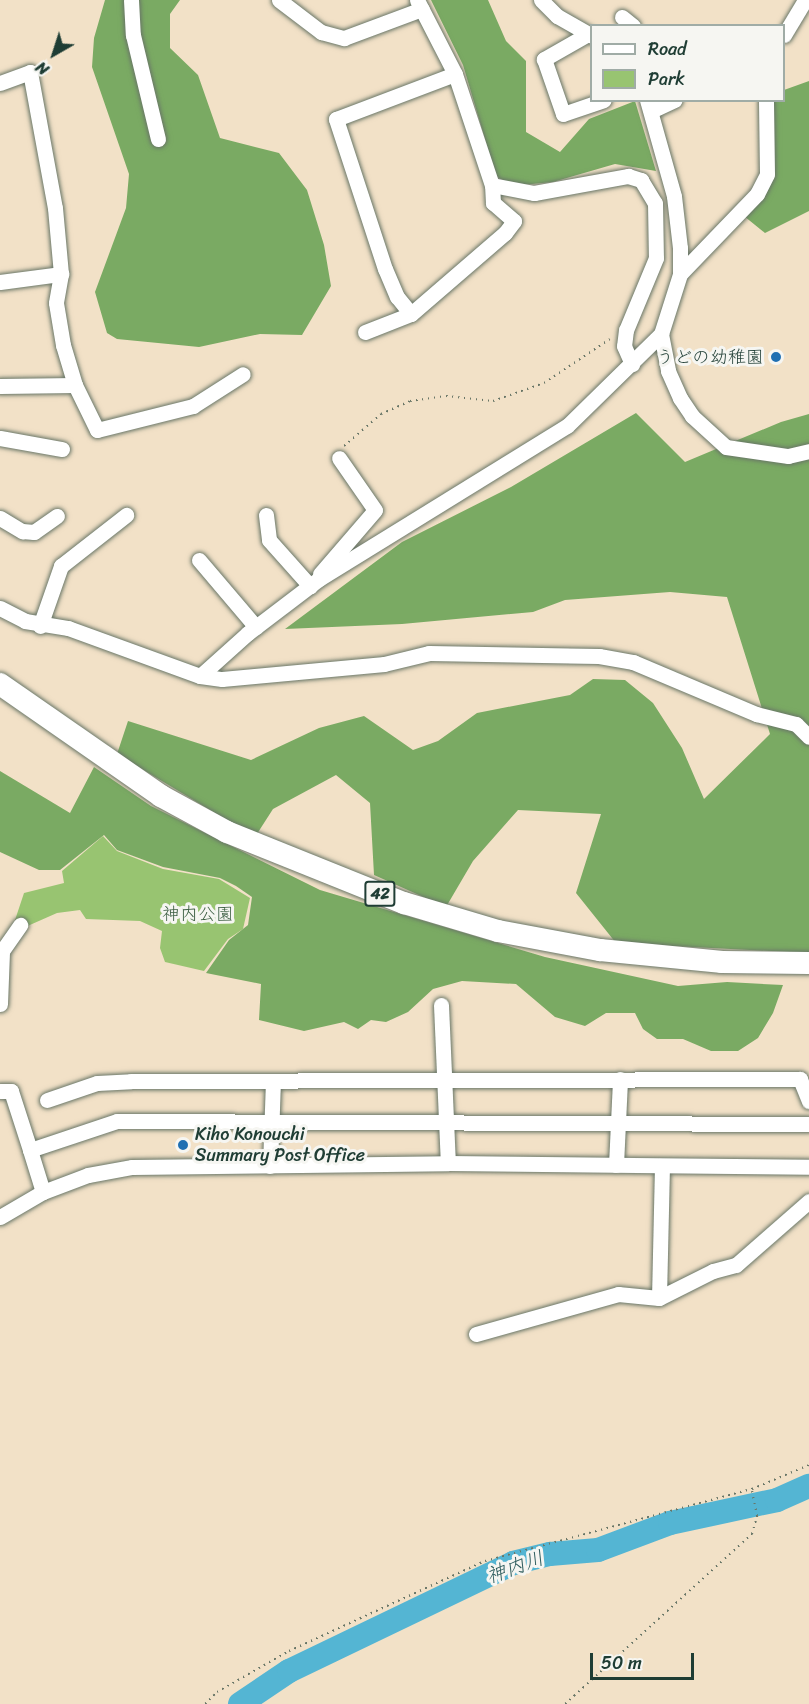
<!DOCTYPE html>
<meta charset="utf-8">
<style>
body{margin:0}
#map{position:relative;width:809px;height:1704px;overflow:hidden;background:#f2e1c7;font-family:Sriracha,"Klee One",sans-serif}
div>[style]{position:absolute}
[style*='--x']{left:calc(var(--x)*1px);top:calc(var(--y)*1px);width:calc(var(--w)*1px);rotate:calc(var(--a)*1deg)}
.green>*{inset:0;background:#98c471}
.forest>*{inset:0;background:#7aaa63}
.river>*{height:24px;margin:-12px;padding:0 12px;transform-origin:12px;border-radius:12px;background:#54b5d3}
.path>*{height:2px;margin-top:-1px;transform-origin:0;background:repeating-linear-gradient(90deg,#697667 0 1.5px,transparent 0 6px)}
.roads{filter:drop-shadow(0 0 2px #697667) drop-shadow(0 0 2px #697667)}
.minor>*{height:15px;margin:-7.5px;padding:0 7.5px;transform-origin:7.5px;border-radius:7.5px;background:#fff}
.highway>*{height:22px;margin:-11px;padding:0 11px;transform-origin:11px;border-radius:11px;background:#fff}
.dots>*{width:16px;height:16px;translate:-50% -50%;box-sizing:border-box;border:3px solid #f6f6f2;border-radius:50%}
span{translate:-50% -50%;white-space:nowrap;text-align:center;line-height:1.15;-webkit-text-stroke:6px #f6f6f2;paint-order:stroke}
.shield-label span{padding:2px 4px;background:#f6f6f2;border:2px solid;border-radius:4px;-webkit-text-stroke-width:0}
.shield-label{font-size:16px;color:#1f3d34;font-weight:700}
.poi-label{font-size:18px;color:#1f3d34}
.right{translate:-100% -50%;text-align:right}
.left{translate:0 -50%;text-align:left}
.park-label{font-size:18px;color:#3d5f43}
.water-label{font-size:20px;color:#2c5b5c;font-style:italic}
.legend{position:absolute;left:590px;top:24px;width:195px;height:78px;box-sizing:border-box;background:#f6f6f2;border:2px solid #a0aca6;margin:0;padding:8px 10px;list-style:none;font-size:18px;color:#1f3d34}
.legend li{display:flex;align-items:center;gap:12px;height:30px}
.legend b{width:30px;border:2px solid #a0aca6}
.north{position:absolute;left:24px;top:24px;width:60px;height:60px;-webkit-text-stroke:4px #f6f6f2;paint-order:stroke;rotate:219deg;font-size:16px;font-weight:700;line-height:24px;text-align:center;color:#1f3d34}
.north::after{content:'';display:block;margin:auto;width:21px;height:27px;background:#1f3d34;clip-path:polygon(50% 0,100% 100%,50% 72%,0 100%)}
.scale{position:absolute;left:590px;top:1653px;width:104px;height:27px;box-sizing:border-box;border:3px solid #1f3d34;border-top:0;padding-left:8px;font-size:18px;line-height:21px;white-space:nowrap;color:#1f3d34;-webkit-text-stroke:4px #f6f6f2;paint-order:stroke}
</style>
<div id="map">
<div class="green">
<div style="clip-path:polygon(103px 836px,117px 851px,163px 869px,219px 879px,250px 898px,243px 929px,228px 939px,204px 971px,165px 962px,160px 948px,162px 931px,140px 921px,86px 919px,80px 910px,57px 913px,23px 928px,15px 920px,24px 893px,64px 883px,62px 871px)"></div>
</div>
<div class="forest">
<div style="clip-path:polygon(105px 0,180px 0,170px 14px,170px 48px,198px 75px,220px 138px,279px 153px,307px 190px,324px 245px,331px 286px,302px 335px,260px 334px,199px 347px,117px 339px,107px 333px,95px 292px,126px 208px,129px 174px,92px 67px,94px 38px)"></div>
<div style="clip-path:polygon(431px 0,488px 0,506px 41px,526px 61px,526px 132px,560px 152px,589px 119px,635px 101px,656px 171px,615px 164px,553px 182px,511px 186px,496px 176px,463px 65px)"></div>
<div style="clip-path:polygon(809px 81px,809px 211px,765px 233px,739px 212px,767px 174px,766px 101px,784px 100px,784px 90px)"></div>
<div style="clip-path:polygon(636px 413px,685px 462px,781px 422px,809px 414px,809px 953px,616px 943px,576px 893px,601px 814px,518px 810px,473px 861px,446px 907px,374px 875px,370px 803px,336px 775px,273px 809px,255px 837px,117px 754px,128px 721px,251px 760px,319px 728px,364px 716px,413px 750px,438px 741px,477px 713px,570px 695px,593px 679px,625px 680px,653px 703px,682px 748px,704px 799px,770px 734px,727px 597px,670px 592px,565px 600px,533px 612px,402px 624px,285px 629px,402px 542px,511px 487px)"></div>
<div style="clip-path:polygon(94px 767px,151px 806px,320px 890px,545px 957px,678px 986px,727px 982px,783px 985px,773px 1013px,758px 1038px,738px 1051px,711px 1051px,683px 1039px,657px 1039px,643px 1029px,635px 1013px,606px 1013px,585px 1026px,555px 1017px,516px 984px,462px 981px,433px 989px,408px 1012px,386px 1022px,371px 1020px,358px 1029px,344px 1022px,304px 1031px,259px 1020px,261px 984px,206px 973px,229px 940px,248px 925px,252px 897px,236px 886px,220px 878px,163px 867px,117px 850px,104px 835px,60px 870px,39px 870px,0 852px,0 771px,70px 813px)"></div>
</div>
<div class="river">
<div style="--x:240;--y:1704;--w:59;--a:-34"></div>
<div style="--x:289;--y:1671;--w:249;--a:-25.7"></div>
<div style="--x:513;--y:1563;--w:38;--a:-14"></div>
<div style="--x:550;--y:1554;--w:48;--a:-4.8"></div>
<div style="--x:598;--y:1550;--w:77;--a:-20.6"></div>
<div style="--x:670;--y:1523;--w:109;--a:-12.1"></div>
<div style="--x:777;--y:1500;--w:35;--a:-24"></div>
</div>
<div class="path">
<div style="--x:344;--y:446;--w:49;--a:-40.9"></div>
<div style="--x:381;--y:414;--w:32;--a:-24"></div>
<div style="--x:410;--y:401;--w:36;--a:-8"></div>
<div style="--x:446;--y:396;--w:47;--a:6.1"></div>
<div style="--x:493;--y:401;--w:54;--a:-19.4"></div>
<div style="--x:544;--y:383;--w:79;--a:-33.7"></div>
<div style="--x:205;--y:1704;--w:17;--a:-45"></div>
<div style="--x:217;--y:1692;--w:83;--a:-29.7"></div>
<div style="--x:289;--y:1651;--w:216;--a:-24.7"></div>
<div style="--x:485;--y:1561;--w:277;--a:-15.1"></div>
<div style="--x:752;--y:1489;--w:62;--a:-22.8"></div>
<div style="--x:565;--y:1704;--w:253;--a:-42.3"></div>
<div style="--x:752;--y:1534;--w:19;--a:-74"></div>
<div style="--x:757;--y:1516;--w:26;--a:-101"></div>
</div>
<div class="roads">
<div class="minor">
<div style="--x:131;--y:0;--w:35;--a:87"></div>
<div style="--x:133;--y:35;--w:107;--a:76.5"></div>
<div style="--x:279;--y:0;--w:53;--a:37.3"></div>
<div style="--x:321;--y:32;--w:24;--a:15"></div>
<div style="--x:344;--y:38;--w:83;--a:-20.4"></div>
<div style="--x:417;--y:0;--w:83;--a:62.8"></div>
<div style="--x:455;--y:74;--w:117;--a:71.6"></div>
<div style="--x:492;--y:185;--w:43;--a:10.8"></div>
<div style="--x:534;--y:193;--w:96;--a:-10.3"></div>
<div style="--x:628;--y:176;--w:14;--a:17"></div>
<div style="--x:641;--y:180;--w:27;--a:59"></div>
<div style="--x:655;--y:203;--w:55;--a:89"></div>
<div style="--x:656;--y:258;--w:78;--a:112.6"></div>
<div style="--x:626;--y:330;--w:16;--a:97"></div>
<div style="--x:624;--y:346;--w:20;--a:66"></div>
<div style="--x:541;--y:0;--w:23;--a:45"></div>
<div style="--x:557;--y:16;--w:40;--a:29.7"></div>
<div style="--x:622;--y:17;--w:14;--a:39"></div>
<div style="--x:588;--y:34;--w:51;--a:150.4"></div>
<div style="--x:544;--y:59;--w:58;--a:70.9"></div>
<div style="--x:563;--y:114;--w:43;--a:-18.9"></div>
<div style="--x:784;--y:35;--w:41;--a:-59"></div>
<div style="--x:0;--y:83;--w:32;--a:-20"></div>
<div style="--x:30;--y:72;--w:138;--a:79.6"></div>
<div style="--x:55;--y:208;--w:66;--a:84.8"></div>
<div style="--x:61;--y:274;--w:29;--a:100"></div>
<div style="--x:56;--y:303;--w:43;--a:80.5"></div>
<div style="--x:63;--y:345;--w:42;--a:73.3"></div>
<div style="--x:75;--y:385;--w:50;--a:63.9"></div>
<div style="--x:97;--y:430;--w:99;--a:-14"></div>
<div style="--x:193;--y:406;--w:59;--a:-32.6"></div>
<div style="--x:651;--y:111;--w:26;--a:-25"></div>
<div style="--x:680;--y:274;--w:111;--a:-46.1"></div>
<div style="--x:757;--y:194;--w:22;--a:-63"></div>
<div style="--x:767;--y:174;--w:74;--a:-90.8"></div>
<div style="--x:0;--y:282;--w:62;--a:-7.5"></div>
<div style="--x:411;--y:314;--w:22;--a:-129"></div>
<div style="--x:397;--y:297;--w:30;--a:-113"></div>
<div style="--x:385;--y:269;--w:158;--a:-108.1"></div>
<div style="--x:336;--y:119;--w:127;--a:-20.7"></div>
<div style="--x:365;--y:332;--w:49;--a:-21.4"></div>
<div style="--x:411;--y:314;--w:124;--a:-40.8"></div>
<div style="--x:505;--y:233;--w:15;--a:-53"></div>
<div style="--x:514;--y:221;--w:28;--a:-139"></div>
<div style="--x:493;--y:203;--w:18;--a:-93"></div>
<div style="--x:661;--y:334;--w:38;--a:79"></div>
<div style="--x:668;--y:371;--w:30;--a:66"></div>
<div style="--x:680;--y:398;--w:22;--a:56"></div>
<div style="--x:692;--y:416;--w:46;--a:42.4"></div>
<div style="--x:726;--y:447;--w:63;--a:8.3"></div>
<div style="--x:788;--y:456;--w:22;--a:-13"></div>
<div style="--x:0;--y:386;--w:75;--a:-0.8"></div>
<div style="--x:0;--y:438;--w:63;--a:10.1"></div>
<div style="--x:266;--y:515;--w:25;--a:83"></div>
<div style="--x:269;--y:540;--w:62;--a:48.3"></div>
<div style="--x:0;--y:518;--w:26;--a:31"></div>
<div style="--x:22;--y:531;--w:12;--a:5"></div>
<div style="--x:34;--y:532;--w:28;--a:-35"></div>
<div style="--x:199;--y:560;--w:88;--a:49.6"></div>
<div style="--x:320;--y:574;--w:84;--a:-49.3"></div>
<div style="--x:375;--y:510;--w:63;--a:-124.7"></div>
<div style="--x:0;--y:608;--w:28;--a:27"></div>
<div style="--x:25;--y:621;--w:44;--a:9.2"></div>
<div style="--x:68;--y:628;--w:140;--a:20"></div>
<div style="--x:200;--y:676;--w:22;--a:8"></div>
<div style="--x:222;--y:679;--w:163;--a:-5.3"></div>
<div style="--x:384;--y:664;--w:46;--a:-13.7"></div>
<div style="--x:429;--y:653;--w:170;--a:1"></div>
<div style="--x:599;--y:656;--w:35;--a:10"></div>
<div style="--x:633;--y:662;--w:134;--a:22.9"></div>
<div style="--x:756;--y:714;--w:41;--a:14"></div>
<div style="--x:796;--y:724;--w:18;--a:45"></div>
<div style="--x:40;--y:626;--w:64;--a:-70.7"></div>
<div style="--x:61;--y:566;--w:83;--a:-38.1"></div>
<div style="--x:200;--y:676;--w:64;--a:-41.9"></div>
<div style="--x:248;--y:633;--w:89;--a:-37.3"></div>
<div style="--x:319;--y:579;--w:291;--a:-31.7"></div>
<div style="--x:567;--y:426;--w:132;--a:-44.4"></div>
<div style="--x:661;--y:334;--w:63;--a:-72.4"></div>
<div style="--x:680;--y:274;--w:26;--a:-90"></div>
<div style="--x:680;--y:248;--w:52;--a:-96.6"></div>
<div style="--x:674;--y:196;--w:100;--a:-105.7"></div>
<div style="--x:0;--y:1004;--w:53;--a:-87.8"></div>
<div style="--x:2;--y:951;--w:32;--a:-55"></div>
<div style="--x:441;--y:1005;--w:158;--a:87.5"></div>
<div style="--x:0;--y:1091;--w:11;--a:0"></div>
<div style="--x:11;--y:1091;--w:62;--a:72.1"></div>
<div style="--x:47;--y:1100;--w:53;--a:-18.8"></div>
<div style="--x:97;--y:1083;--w:34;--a:-3"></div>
<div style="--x:131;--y:1081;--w:669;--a:-0.17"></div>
<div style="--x:800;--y:1079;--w:24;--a:68"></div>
<div style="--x:616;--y:1165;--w:86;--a:-87.3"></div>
<div style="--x:270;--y:1166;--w:84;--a:-88"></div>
<div style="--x:43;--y:1192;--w:44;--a:-107.2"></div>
<div style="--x:30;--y:1150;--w:92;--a:-18.4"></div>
<div style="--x:117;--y:1121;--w:692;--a:0.25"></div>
<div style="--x:0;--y:1217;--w:50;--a:-30.2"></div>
<div style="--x:43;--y:1192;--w:48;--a:-20.7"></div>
<div style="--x:88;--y:1175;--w:45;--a:-10.3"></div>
<div style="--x:132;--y:1167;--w:316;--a:-0.7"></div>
<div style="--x:448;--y:1163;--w:361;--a:0.6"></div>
<div style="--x:659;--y:1298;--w:132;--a:-88.7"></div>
<div style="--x:476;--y:1334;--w:148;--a:-15.7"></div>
<div style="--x:618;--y:1294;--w:41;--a:5.6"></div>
<div style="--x:659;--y:1298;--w:60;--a:-26.6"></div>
<div style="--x:713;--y:1271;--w:24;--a:-15"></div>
<div style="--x:736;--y:1265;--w:97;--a:-41.2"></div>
</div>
<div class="highway">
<div style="--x:0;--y:684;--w:196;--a:34.8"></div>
<div style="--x:161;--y:796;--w:75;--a:28.6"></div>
<div style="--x:227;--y:832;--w:191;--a:21.9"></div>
<div style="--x:404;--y:903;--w:98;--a:16.6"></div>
<div style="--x:498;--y:931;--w:104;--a:10.6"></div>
<div style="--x:600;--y:950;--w:123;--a:5.6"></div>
<div style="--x:722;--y:962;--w:87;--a:0.7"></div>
</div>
</div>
<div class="dots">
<div style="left:776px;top:357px;background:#1f6fb2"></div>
<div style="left:183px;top:1145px;background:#1f6fb2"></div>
</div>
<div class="shield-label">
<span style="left:380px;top:894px">42</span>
</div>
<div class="poi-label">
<span class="right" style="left:764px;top:357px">うどの幼稚園</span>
<span class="left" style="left:195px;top:1145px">Kiho Konouchi<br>Summary Post Office</span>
</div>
<div class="park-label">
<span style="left:198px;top:914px">神内公園</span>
</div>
<div class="water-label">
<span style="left:515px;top:1567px;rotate:-20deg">神内川</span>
</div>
<ul class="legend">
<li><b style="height:8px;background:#fff"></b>Road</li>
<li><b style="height:16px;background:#98c471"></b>Park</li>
</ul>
<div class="north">N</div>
<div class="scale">50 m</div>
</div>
